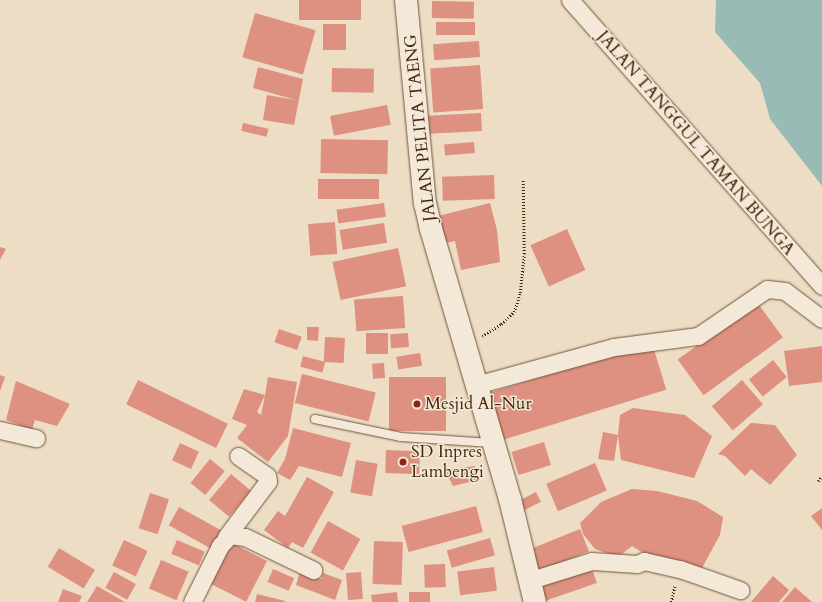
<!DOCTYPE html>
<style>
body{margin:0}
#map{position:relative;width:822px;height:602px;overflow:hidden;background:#eeddc5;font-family:Cardo,serif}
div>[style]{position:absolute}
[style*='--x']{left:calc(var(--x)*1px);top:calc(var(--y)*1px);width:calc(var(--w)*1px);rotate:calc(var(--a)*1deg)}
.water>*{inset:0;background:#99bbb5}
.building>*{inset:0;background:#de9081;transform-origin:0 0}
.path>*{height:2.5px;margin-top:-1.25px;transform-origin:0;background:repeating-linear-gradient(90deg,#412809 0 1px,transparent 0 3px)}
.roads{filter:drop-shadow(0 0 1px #6c5538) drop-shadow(0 0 1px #6c5538)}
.lane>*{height:8px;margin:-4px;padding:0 4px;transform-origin:4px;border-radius:4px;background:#f4e9d9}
.street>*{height:17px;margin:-8.5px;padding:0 8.5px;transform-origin:8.5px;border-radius:8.5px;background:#f4e9d9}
.secondary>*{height:22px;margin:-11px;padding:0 11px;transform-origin:11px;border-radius:11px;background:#f4e9d9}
.dots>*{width:11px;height:11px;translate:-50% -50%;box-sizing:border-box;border:2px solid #f4e9d9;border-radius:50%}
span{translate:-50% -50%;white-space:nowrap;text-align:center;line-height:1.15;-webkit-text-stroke:3px #f4e9d9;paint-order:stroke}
.street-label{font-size:17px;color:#412809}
.poi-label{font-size:17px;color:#412809}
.left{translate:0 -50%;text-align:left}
</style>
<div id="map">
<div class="water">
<div style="clip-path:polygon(716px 0,822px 0,822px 186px,770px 119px,760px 83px,715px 32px)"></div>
</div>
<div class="building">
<div style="left:299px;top:0;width:62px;height:20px"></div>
<div style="left:432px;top:1px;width:42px;height:17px;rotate:1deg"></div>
<div style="left:255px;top:13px;width:63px;height:46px;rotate:16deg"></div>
<div style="left:475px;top:22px;width:13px;height:39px;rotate:90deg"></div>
<div style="left:323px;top:24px;width:23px;height:26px"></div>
<div style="left:479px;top:41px;width:16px;height:46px;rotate:86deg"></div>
<div style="left:480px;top:65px;width:44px;height:50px;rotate:86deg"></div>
<div style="clip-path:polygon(258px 67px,303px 79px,294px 125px,263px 120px,267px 95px,296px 100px,253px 88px)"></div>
<div style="left:332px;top:68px;width:42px;height:24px;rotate:1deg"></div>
<div style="left:387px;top:105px;width:20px;height:58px;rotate:79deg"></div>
<div style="left:481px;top:113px;width:18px;height:63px;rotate:87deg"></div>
<div style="left:243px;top:123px;width:26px;height:8px;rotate:13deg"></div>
<div style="left:321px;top:139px;width:67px;height:34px;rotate:1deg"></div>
<div style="left:474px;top:142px;width:11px;height:30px;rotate:85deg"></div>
<div style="left:494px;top:175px;width:24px;height:52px;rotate:88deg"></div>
<div style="left:379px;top:179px;width:20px;height:61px;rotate:90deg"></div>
<div style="left:384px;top:203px;width:14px;height:48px;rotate:82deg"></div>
<div style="clip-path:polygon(490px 203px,497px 230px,500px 262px,461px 270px,455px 241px,441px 244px,434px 217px)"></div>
<div style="left:335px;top:222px;width:32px;height:27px;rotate:86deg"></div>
<div style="left:384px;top:223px;width:20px;height:45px;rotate:81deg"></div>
<div style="left:567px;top:229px;width:45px;height:40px;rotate:66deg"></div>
<div style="clip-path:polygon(0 247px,6px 249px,0 260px)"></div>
<div style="left:398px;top:248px;width:39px;height:67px;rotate:78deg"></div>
<div style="left:403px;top:296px;width:32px;height:49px;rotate:86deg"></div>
<div style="left:757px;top:302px;width:44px;height:98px;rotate:54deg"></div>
<div style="clip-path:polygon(307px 327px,319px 327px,318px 341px,307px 340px)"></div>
<div style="left:279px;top:329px;width:24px;height:14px;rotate:19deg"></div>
<div style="left:366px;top:333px;width:22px;height:21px"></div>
<div style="left:408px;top:333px;width:14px;height:18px;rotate:86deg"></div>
<div style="left:325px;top:337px;width:20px;height:25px;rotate:3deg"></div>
<div style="left:652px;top:343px;width:49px;height:176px;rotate:73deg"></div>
<div style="clip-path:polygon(822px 346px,822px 382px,789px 386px,784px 351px)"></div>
<div style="left:420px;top:353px;width:13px;height:24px;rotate:81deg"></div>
<div style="left:303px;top:356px;width:23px;height:11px;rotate:15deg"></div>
<div style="left:773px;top:360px;width:22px;height:31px;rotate:51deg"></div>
<div style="left:384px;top:363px;width:15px;height:12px;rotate:86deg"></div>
<div style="left:302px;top:374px;width:76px;height:30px;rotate:14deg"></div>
<div style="clip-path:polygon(0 375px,5px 377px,0 391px)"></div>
<div style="clip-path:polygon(evenodd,268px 377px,297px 382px,288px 436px,268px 462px,237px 438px,247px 425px,232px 419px,244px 389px,265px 395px,268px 377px,265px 395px,261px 415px,257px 412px,265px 395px)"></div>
<div style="left:389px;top:377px;width:57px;height:54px"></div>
<div style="left:138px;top:380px;width:100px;height:27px;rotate:26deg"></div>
<div style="left:742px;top:380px;width:32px;height:40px;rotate:49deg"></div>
<div style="clip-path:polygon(16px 381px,70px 404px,57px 426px,35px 420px,32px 430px,6px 420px)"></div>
<div style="clip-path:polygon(633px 408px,685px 415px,712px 436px,694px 478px,621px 460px,618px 435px,614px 461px,598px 459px,603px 432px,618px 435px,620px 415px)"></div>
<div style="clip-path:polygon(751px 423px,775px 425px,797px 455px,770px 485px,751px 469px,745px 476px,725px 456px,718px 454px)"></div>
<div style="clip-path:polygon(293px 428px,351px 443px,342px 477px,299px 466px,290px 480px,277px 473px,285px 459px)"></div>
<div style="left:544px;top:442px;width:24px;height:34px;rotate:73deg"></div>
<div style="left:180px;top:443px;width:21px;height:19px;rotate:25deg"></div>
<div style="left:386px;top:450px;width:34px;height:23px;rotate:2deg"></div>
<div style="left:210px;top:459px;width:19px;height:31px;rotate:39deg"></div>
<div style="left:356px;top:460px;width:22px;height:33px;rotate:10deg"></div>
<div style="left:595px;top:463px;width:30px;height:53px;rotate:67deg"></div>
<div style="clip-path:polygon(475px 466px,478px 480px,453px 486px,445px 470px)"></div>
<div style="left:231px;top:474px;width:26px;height:34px;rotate:40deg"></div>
<div style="clip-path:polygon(307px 477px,334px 492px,303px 548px,292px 542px,288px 548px,264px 530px,278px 511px,285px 516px)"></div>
<div style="clip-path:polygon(632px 489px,657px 491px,697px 501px,723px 517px,720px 535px,702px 568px,648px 556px,632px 546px,618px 557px,595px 549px,583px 534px,580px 523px,601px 502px)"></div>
<div style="left:536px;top:492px;width:11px;height:23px;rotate:63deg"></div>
<div style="left:150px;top:493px;width:20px;height:37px;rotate:18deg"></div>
<div style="left:476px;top:506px;width:27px;height:77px;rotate:75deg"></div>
<div style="left:179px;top:507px;width:49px;height:21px;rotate:29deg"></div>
<div style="clip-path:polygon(822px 508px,822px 530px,811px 516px)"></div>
<div style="left:328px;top:521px;width:37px;height:36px;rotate:29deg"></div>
<div style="left:580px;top:529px;width:24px;height:58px;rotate:68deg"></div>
<div style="left:490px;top:538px;width:18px;height:45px;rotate:74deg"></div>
<div style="left:124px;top:540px;width:26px;height:28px;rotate:25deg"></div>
<div style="left:177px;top:540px;width:30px;height:15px;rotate:23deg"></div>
<div style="left:226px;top:540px;width:46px;height:46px;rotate:27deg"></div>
<div style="left:374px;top:541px;width:29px;height:43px;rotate:2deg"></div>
<div style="left:59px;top:548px;width:42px;height:22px;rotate:31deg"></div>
<div style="left:161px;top:560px;width:30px;height:31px;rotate:23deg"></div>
<div style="left:445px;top:564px;width:23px;height:21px;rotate:88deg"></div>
<div style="left:591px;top:566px;width:18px;height:58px;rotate:71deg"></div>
<div style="left:494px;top:567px;width:24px;height:37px;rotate:83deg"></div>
<div style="left:273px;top:569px;width:23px;height:14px;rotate:23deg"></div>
<div style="left:114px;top:572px;width:25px;height:18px;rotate:29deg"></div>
<div style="clip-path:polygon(300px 572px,321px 579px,323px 573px,342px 580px,335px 600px,296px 585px)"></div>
<div style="left:361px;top:572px;width:27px;height:15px;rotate:86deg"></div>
<div style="clip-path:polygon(773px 576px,789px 590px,779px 602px,751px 602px)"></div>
<div style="clip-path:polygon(97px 586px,125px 602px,87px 602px)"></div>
<div style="clip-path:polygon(795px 587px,812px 602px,782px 602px)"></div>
<div style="clip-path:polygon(63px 589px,82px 596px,79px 602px,58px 602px)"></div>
<div style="clip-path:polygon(397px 592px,398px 602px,372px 602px,371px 595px)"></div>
<div style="left:409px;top:592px;width:21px;height:10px"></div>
<div style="clip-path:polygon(257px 594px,285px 601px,285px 602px,255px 602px)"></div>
</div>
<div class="path">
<div style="--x:482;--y:336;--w:22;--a:-32"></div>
<div style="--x:501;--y:324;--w:18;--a:-43"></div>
<div style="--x:514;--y:312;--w:20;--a:-72"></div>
<div style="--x:520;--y:293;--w:39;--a:-84"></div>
<div style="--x:524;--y:254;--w:75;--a:-90.8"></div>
<div style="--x:818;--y:481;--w:6;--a:-51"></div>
<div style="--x:671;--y:602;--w:17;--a:-77"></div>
</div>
<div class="roads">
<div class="lane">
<div style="--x:315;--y:419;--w:88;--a:11.8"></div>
<div style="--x:401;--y:437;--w:91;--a:3.8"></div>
</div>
<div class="street">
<div style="--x:570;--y:0;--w:381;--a:48.6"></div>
<div style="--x:476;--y:385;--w:143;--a:-15.4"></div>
<div style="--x:614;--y:347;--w:85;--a:-7.5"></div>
<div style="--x:698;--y:336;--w:83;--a:-34.3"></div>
<div style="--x:767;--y:289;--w:18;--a:6"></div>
<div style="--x:785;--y:291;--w:46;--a:37.1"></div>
<div style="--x:0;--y:430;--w:37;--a:13"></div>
<div style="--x:226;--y:537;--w:70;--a:-53.1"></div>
<div style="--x:268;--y:481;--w:5;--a:-101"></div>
<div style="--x:267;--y:476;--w:35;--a:-145"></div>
<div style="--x:531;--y:580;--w:64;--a:-17.3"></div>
<div style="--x:592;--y:561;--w:45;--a:3.8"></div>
<div style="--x:637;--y:564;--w:8;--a:-23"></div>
<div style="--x:644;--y:561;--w:37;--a:13"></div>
<div style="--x:680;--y:569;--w:64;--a:19.3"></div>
<div style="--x:192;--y:602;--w:63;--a:-63.4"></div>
<div style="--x:220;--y:546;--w:15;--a:-48"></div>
<div style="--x:230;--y:535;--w:15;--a:8"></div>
<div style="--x:245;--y:537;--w:76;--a:25.9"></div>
</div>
<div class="secondary">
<div style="--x:406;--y:0;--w:204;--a:84.7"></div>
<div style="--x:425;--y:203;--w:27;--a:77"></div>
<div style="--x:431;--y:229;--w:281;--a:73.7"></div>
<div style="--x:510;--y:499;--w:106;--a:76.4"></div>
</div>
</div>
<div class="dots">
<div style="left:417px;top:404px;background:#8f2418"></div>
<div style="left:403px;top:462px;background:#8f2418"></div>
</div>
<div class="street-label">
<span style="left:420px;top:128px;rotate:-96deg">JALAN PELITA TAENG</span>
<span style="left:696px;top:143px;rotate:49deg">JALAN TANGGUL TAMAN BUNGA</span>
</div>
<div class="poi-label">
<span class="left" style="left:425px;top:404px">Mesjid Al-Nur</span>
<span class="left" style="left:411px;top:462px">SD Inpres<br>Lambengi</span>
</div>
</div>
